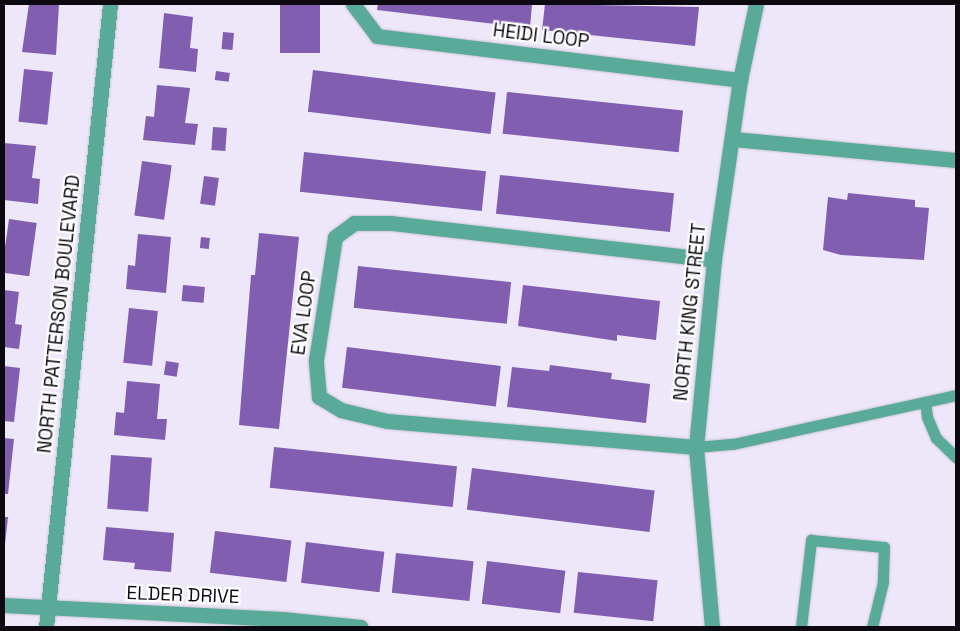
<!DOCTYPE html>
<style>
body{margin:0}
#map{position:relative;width:960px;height:631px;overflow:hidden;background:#ede7f9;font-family:"Space Grotesk",sans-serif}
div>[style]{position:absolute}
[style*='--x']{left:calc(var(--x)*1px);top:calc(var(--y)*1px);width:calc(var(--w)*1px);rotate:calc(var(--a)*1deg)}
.building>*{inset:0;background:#815eb0;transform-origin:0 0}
.roads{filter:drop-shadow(0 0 1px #c9c4d4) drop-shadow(0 0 1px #c9c4d4)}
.lane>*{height:11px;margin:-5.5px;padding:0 5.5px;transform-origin:5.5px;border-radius:5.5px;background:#59aa98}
.street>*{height:15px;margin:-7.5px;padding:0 7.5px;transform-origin:7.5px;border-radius:7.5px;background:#59aa98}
span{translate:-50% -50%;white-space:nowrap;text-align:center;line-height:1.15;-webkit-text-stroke:4.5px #fff;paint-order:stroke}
.street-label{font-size:19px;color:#0c0a10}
.frame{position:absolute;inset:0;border:5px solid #0c0a10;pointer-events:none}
</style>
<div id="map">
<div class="building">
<div style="clip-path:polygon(29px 4px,59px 4px,56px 55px,22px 52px)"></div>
<div style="left:280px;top:4px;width:40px;height:49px"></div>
<div style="clip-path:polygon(378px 4px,532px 4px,530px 28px,377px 10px)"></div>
<div style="clip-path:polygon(545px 4px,699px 7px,695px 46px,542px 30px)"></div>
<div style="clip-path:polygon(164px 13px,193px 17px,190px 48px,198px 49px,196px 72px,159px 68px)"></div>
<div style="left:223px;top:32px;width:11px;height:17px;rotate:5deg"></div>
<div style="left:24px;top:69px;width:29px;height:53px;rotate:6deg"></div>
<div style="left:313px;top:70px;width:184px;height:42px;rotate:7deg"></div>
<div style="left:216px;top:71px;width:14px;height:9px;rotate:8deg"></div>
<div style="clip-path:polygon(157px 85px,190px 88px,185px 123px,198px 124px,195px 145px,143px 140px,146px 116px,154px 117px)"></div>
<div style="left:507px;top:92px;width:177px;height:42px;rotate:6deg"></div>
<div style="left:213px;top:127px;width:14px;height:23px;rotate:4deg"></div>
<div style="clip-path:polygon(4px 143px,36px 146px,32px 178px,40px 179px,38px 204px,4px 200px)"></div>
<div style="left:304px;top:152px;width:183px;height:40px;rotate:6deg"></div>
<div style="left:142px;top:161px;width:30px;height:55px;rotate:8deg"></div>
<div style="left:500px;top:175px;width:175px;height:39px;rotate:6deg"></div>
<div style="left:204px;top:176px;width:15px;height:28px;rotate:8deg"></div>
<div style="clip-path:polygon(848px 193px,915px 200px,915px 207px,929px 208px,924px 260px,841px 255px,823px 250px,828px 197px,847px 200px)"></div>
<div style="left:9px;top:219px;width:28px;height:54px;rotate:8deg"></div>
<div style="clip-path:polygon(259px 233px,299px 237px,279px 429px,239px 425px,251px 275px,255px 275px)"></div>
<div style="clip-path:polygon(138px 234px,171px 237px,166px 293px,126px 289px,128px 265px,135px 266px)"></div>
<div style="left:201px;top:237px;width:9px;height:11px;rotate:6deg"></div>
<div style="left:358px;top:266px;width:154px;height:42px;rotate:6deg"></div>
<div style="left:183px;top:285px;width:22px;height:16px;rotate:5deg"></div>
<div style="clip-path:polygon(523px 285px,660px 301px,656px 340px,617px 335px,617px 341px,518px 326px)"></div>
<div style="clip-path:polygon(4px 290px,19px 292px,15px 324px,22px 325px,19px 349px,4px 347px)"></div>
<div style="left:129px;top:308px;width:29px;height:55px;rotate:6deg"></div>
<div style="left:347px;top:347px;width:155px;height:41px;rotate:7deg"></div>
<div style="left:166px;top:361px;width:13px;height:14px;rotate:9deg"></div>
<div style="clip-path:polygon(550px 365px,612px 373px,611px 379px,650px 384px,646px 423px,507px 407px,512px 367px,549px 371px)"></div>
<div style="clip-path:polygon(4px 366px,20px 368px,14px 422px,4px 421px)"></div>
<div style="clip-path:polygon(127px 381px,160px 384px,157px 419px,167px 419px,165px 440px,114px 435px,116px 412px,124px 413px)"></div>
<div style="clip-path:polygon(4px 438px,14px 439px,8px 494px,4px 494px)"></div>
<div style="left:274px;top:447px;width:184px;height:41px;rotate:6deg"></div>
<div style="left:111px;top:455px;width:41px;height:54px;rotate:4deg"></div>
<div style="left:472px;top:468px;width:184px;height:42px;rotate:7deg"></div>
<div style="clip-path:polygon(4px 517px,8px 517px,5px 544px,4px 544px)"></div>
<div style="clip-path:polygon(106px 527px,174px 533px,171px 572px,134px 569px,135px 563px,103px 560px)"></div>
<div style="left:215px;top:531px;width:77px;height:42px;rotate:7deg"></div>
<div style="left:306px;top:542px;width:79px;height:41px;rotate:7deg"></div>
<div style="left:396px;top:553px;width:78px;height:40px;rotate:6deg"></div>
<div style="left:487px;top:561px;width:79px;height:43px;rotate:7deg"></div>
<div style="left:578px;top:572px;width:80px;height:41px;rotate:6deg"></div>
</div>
<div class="roads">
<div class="lane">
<div style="--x:925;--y:402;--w:15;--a:82"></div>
<div style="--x:927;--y:417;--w:23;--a:67"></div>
<div style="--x:936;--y:438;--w:28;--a:44"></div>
<div style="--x:696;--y:447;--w:37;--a:-5"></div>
<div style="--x:733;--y:444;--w:228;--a:-12.4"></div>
<div style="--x:801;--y:627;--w:88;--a:-83.4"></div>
<div style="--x:811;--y:540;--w:73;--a:5.5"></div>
<div style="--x:884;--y:547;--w:35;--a:92"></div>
<div style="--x:883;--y:582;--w:46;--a:103.7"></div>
</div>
<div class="street">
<div style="--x:353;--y:4;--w:40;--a:53"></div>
<div style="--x:377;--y:36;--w:366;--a:6.9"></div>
<div style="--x:733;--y:139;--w:224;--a:5.4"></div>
<div style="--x:696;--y:447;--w:310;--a:-175.2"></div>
<div style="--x:387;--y:421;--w:47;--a:-166.6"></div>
<div style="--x:341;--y:410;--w:26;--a:-149"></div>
<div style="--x:319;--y:397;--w:37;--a:-95"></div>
<div style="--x:316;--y:360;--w:124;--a:-81.2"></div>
<div style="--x:335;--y:237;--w:24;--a:-36"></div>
<div style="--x:354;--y:223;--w:37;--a:0"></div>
<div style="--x:391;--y:223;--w:325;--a:6.5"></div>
<div style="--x:4;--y:605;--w:278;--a:2.9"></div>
<div style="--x:282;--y:619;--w:79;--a:5.8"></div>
<div style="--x:46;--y:627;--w:626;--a:-84.13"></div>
<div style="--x:712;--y:627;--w:181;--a:-95.1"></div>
<div style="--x:696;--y:447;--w:188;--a:-84.5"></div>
<div style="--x:714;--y:260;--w:182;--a:-81.8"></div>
<div style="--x:740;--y:80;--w:78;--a:-78.1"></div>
</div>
</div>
<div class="street-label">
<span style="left:541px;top:36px;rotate:7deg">HEIDI LOOP</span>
<span style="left:690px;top:312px;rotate:-84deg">NORTH KING STREET</span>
<span style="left:304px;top:313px;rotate:-82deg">EVA LOOP</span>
<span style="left:59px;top:314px;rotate:-84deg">NORTH PATTERSON BOULEVARD</span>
<span style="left:183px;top:595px;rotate:2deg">ELDER DRIVE</span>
</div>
<div class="frame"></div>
</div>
